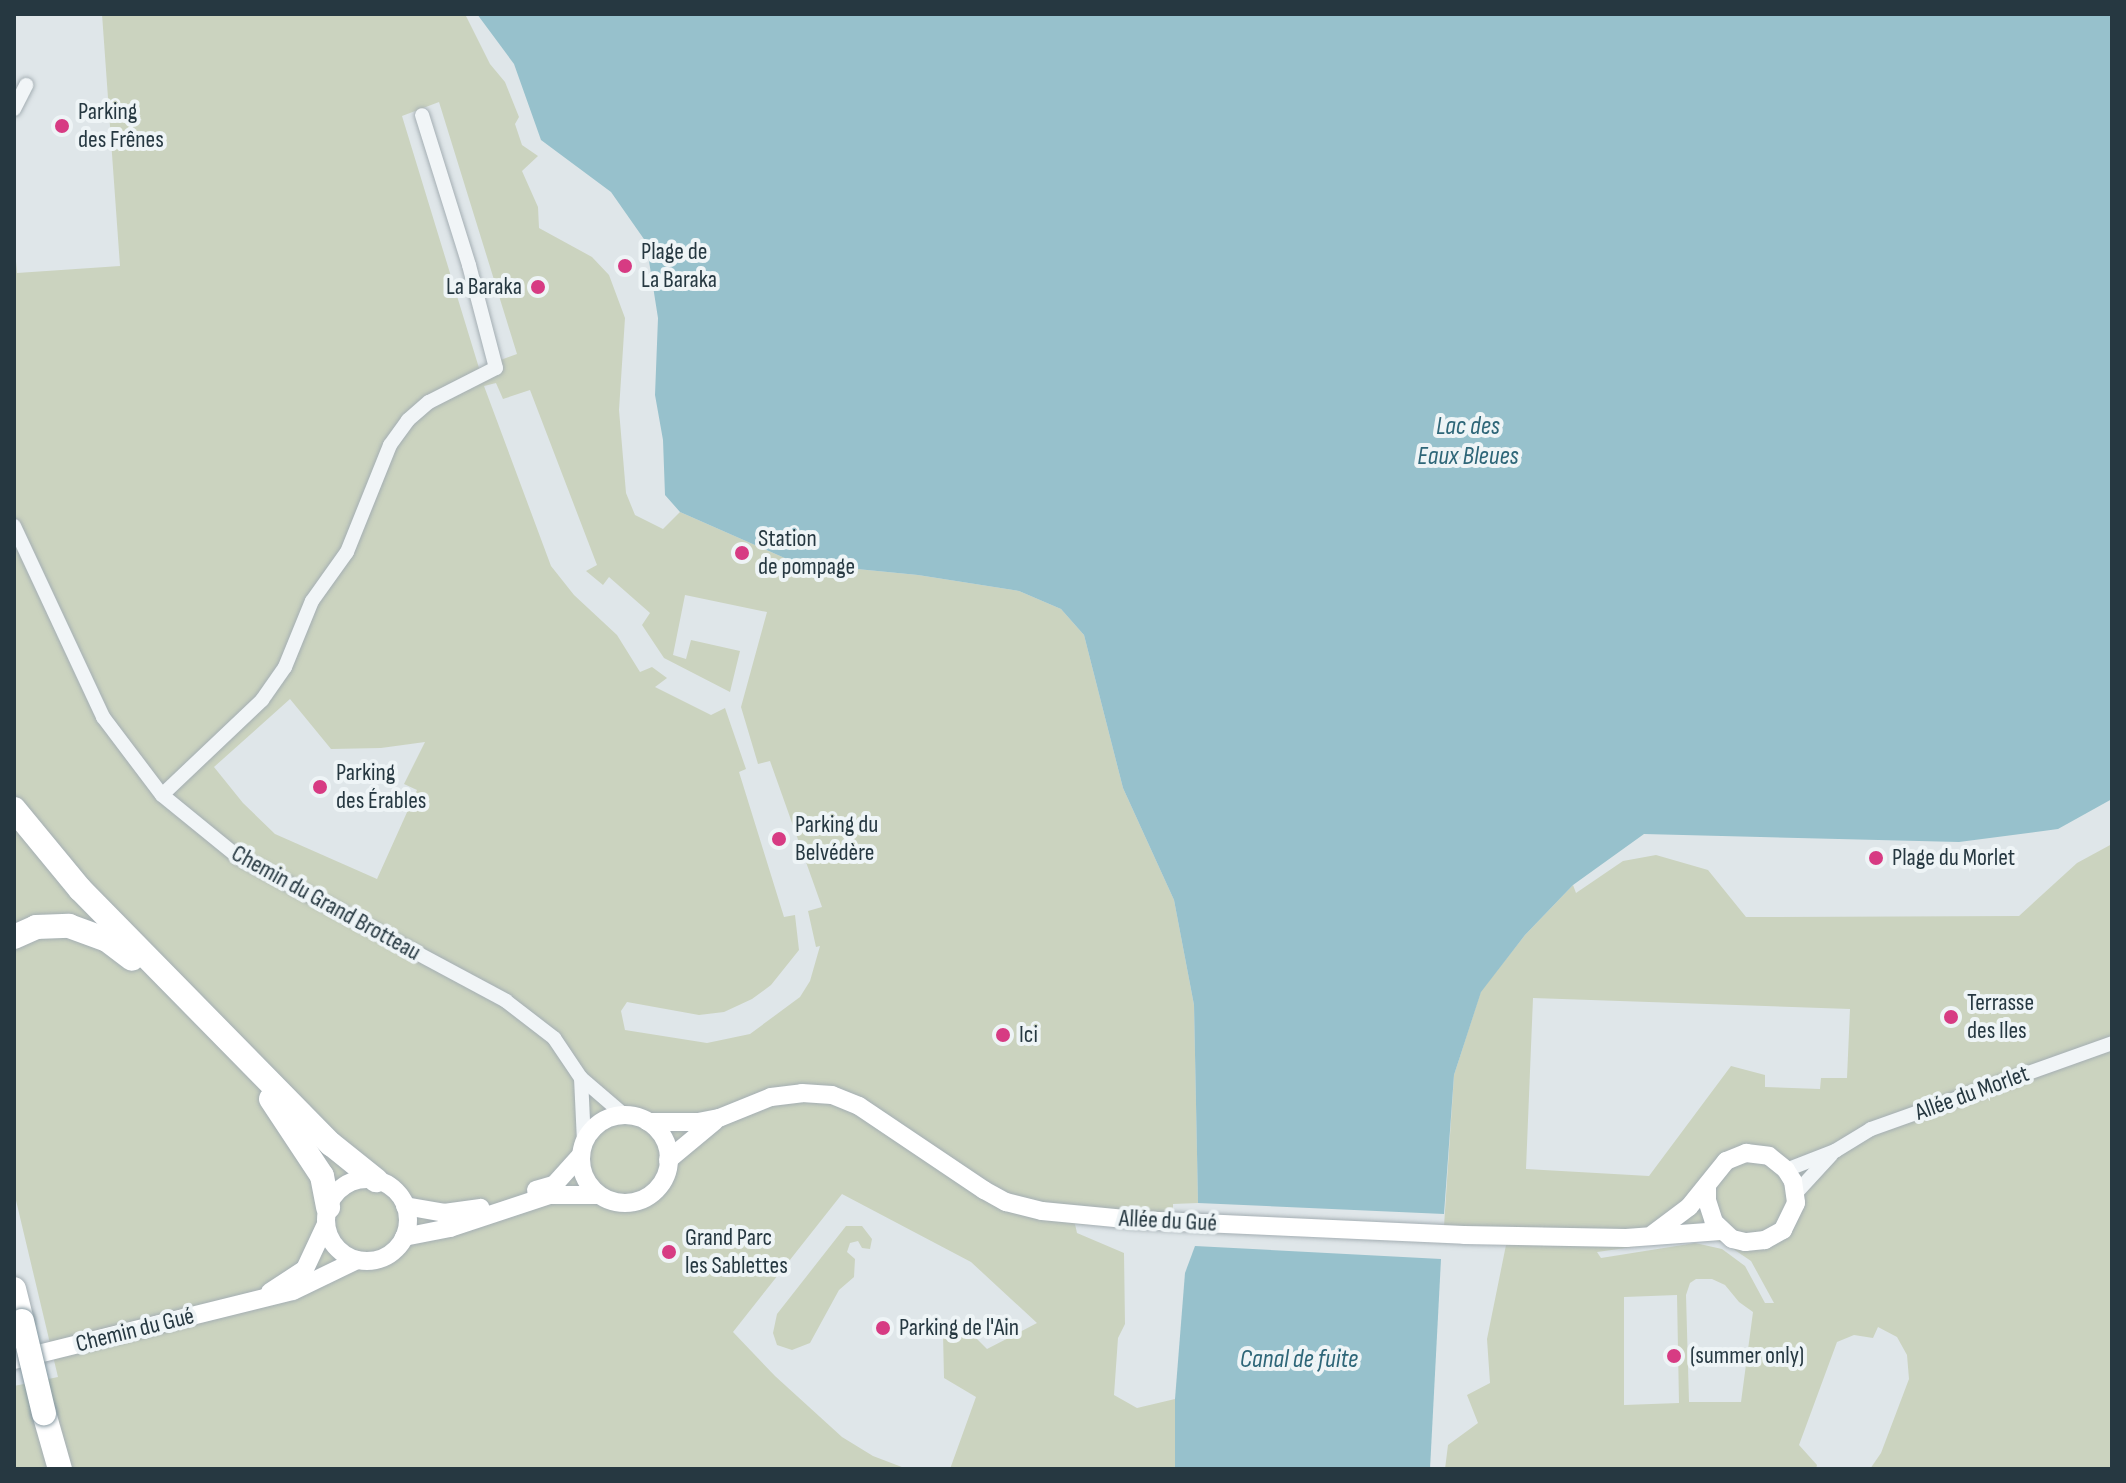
<!DOCTYPE html>
<meta charset="utf-8">
<style>
body{margin:0}
#map{position:relative;width:2126px;height:1483px;overflow:hidden;background:#dfe6e9;font-family:"Sofia Sans Condensed",sans-serif}
div>[style]{position:absolute}
[style*='--x']{left:calc(var(--x)*1px);top:calc(var(--y)*1px);width:calc(var(--w)*1px);rotate:calc(var(--a)*1deg)}
.green>*{inset:0;background:#cbd3bf}
.water>*{inset:0;background:#97c1cc}
.roads{filter:drop-shadow(0 0 2px #a4aeb3) drop-shadow(0 0 2px #a4aeb3)}
.street>*{height:14px;margin:-7px;padding:0 7px;transform-origin:7px;border-radius:7px;background:#f1f5f7}
.secondary>*{height:18px;margin:-9px;padding:0 9px;transform-origin:9px;border-radius:9px;background:#fff}
.secondary>.ring{margin:-9px;padding:0;box-sizing:content-box;background:none;border:18px solid #fff;border-radius:50%}
.highway>*{height:24px;margin:-12px;padding:0 12px;transform-origin:12px;border-radius:12px;background:#fff}
.bridges{filter:drop-shadow(0 0 2px #8598a1) drop-shadow(0 0 2px #8598a1)}
.highway-bridge>*{height:24px;margin:-12px;padding:0 12px;transform-origin:12px;border-radius:12px;background:#fff}
.dots>*{width:22px;height:22px;translate:-50% -50%;box-sizing:border-box;border:4px solid #eef4f6;border-radius:50%}
span{translate:-50% -50%;white-space:nowrap;text-align:center;line-height:1.15;-webkit-text-stroke:8px #eef4f6;paint-order:stroke}
.poi-label{font-size:24px;color:#263841}
.left{translate:0 -50%;text-align:left}
.right{translate:-100% -50%;text-align:right}
.street-label{font-size:24px;color:#263841}
.water-label{font-size:26px;color:#2e6678;font-style:italic}
.frame{position:absolute;inset:0;border:16px solid #263841;pointer-events:none}
</style>
<div id="map">
<div class="green">
<div style="clip-path:polygon(evenodd,102px 14px,465px 14px,490px 64px,505px 82px,519px 117px,515px 124px,522px 145px,538px 156px,522px 171px,538px 207px,539px 228px,592px 257px,609px 275px,625px 318px,619px 410px,626px 493px,635px 515px,663px 529px,680px 512px,796px 563px,918px 575px,1019px 591px,1061px 609px,1084px 635px,1123px 788px,1174px 900px,1194px 1005px,1198px 1203px,1173px 1204px,1173px 1229px,1075px 1224px,1077px 1233px,1124px 1253px,1125px 1324px,1118px 1338px,1114px 1395px,1137px 1408px,1175px 1399px,1175px 1469px,950px 1469px,976px 1397px,944px 1378px,943px 1333px,957px 1319px,987px 1349px,1037px 1323px,971px 1262px,842px 1194px,733px 1332px,775px 1376px,842px 1437px,873px 1456px,907px 1469px,14px 1469px,14px 1386px,58px 1377px,14px 1192px,14px 238px,17px 273px,120px 266px,102px 14px,439px 102px,517px 354px,479px 368px,402px 116px,439px 102px,102px 14px,496px 383px,503px 399px,530px 390px,597px 565px,586px 571px,603px 585px,609px 577px,650px 613px,642px 625px,664px 658px,730px 692px,740px 651px,691px 640px,686px 659px,673px 655px,685px 595px,767px 612px,741px 707px,758px 764px,770px 761px,822px 907px,808px 911px,816px 947px,820px 946px,810px 981px,800px 997px,750px 1034px,707px 1043px,625px 1030px,621px 1011px,627px 1002px,699px 1015px,724px 1012px,752px 999px,771px 985px,799px 950px,795px 915px,784px 917px,739px 772px,746px 769px,725px 708px,711px 715px,655px 687px,667px 678px,652px 667px,640px 672px,617px 635px,574px 595px,551px 566px,484px 386px,496px 383px,102px 14px,290px 699px,331px 749px,381px 748px,425px 742px,404px 784px,417px 790px,377px 879px,275px 834px,243px 803px,214px 767px,290px 699px)"></div>
<div style="clip-path:polygon(evenodd,2112px 844px,2112px 1469px,1870px 1469px,1881px 1453px,1909px 1379px,1907px 1355px,1897px 1337px,1878px 1327px,1873px 1338px,1854px 1335px,1837px 1342px,1799px 1445px,1817px 1465px,1816px 1469px,1445px 1469px,1448px 1445px,1478px 1423px,1467px 1395px,1490px 1383px,1487px 1339px,1506px 1245px,1443px 1241px,1454px 1075px,1481px 991px,1525px 935px,1573px 885px,1576px 893px,1623px 861px,1656px 855px,1708px 870px,1746px 917px,2019px 916px,2077px 863px,2112px 844px,1533px 998px,1850px 1009px,1847px 1078px,1821px 1078px,1820px 1089px,1765px 1087px,1765px 1075px,1731px 1066px,1649px 1176px,1526px 1169px,1533px 998px,2112px 844px,1698px 1238px,1723px 1242px,1751px 1261px,1774px 1303px,1765px 1303px,1745px 1266px,1722px 1249px,1695px 1243px,1601px 1258px,1597px 1252px,1698px 1238px,2112px 844px,1696px 1279px,1712px 1279px,1725px 1285px,1739px 1302px,1753px 1312px,1741px 1402px,1689px 1402px,1686px 1295px,1690px 1283px,1696px 1279px,2112px 844px,1677px 1295px,1679px 1403px,1624px 1405px,1624px 1297px,1677px 1295px)"></div>
<div style="clip-path:polygon(862px 1226px,872px 1239px,870px 1249px,862px 1248px,858px 1241px,850px 1243px,847px 1252px,855px 1259px,854px 1277px,839px 1290px,810px 1343px,792px 1350px,777px 1345px,773px 1333px,777px 1314px,846px 1226px)"></div>
</div>
<div class="water">
<div style="clip-path:polygon(477px 14px,2112px 14px,2112px 799px,2058px 829px,1959px 842px,1644px 834px,1573px 885px,1525px 935px,1481px 992px,1454px 1075px,1444px 1214px,1198px 1203px,1194px 1005px,1174px 900px,1123px 788px,1084px 635px,1061px 609px,1019px 591px,918px 575px,796px 563px,680px 512px,665px 495px,663px 440px,655px 395px,658px 318px,646px 242px,611px 192px,541px 140px,514px 64px)"></div>
<div style="clip-path:polygon(1195px 1246px,1441px 1259px,1430px 1469px,1175px 1469px,1175px 1399px,1185px 1273px)"></div>
</div>
<div class="roads">
<div class="street">
<div style="--x:14;--y:109;--w:27;--a:-63"></div>
<div style="--x:14;--y:526;--w:211;--a:65"></div>
<div style="--x:103;--y:717;--w:98;--a:52.9"></div>
<div style="--x:162;--y:795;--w:98;--a:39.2"></div>
<div style="--x:238;--y:857;--w:304;--a:28.2"></div>
<div style="--x:506;--y:1001;--w:61;--a:37.6"></div>
<div style="--x:554;--y:1038;--w:48;--a:56"></div>
<div style="--x:581;--y:1078;--w:57;--a:40.7"></div>
<div style="--x:162;--y:795;--w:138;--a:-43.5"></div>
<div style="--x:262;--y:700;--w:40;--a:-55.1"></div>
<div style="--x:285;--y:667;--w:71;--a:-67.8"></div>
<div style="--x:312;--y:601;--w:60;--a:-54.5"></div>
<div style="--x:347;--y:552;--w:115;--a:-68.1"></div>
<div style="--x:390;--y:445;--w:31;--a:-54"></div>
<div style="--x:408;--y:420;--w:28;--a:-41"></div>
<div style="--x:429;--y:402;--w:75;--a:-26.9"></div>
<div style="--x:496;--y:368;--w:106;--a:-104.7"></div>
<div style="--x:469;--y:265;--w:157;--a:-107.4"></div>
<div style="--x:581;--y:1078;--w:64;--a:87.3"></div>
<div style="--x:1786;--y:1170;--w:53;--a:-21.2"></div>
<div style="--x:1835;--y:1151;--w:42;--a:-31.4"></div>
<div style="--x:1871;--y:1129;--w:256;--a:-19.6"></div>
<div style="--x:1796;--y:1193;--w:52;--a:-47.4"></div>
</div>
<div class="secondary">
<div class="ring" style="left:581px;top:1115px;width:70px;height:70px"></div>
<div style="--x:648;--y:1122;--w:50;--a:0"></div>
<div style="--x:698;--y:1122;--w:21;--a:-11"></div>
<div style="--x:719;--y:1118;--w:56;--a:-22"></div>
<div style="--x:771;--y:1097;--w:31;--a:-7"></div>
<div style="--x:802;--y:1093;--w:30;--a:4"></div>
<div style="--x:832;--y:1095;--w:29;--a:22"></div>
<div style="--x:859;--y:1106;--w:151;--a:33.9"></div>
<div style="--x:984;--y:1190;--w:25;--a:29"></div>
<div style="--x:1006;--y:1202;--w:37;--a:14"></div>
<div style="--x:1042;--y:1211;--w:94;--a:5.5"></div>
<div style="--x:1136;--y:1220;--w:328;--a:2.6"></div>
<div style="--x:1464;--y:1235;--w:162;--a:1.1"></div>
<div style="--x:1626;--y:1238;--w:95;--a:-4.2"></div>
<div style="--x:668;--y:1160;--w:61;--a:-39.7"></div>
<div class="ring" style="left:326px;top:1179px;width:64px;height:64px"></div>
<div style="--x:536;--y:1190;--w:19;--a:-16"></div>
<div style="--x:554;--y:1185;--w:40;--a:-48"></div>
<div style="--x:405;--y:1206;--w:40;--a:10"></div>
<div style="--x:444;--y:1213;--w:37;--a:-8"></div>
<div style="--x:1653;--y:1234;--w:45;--a:-36.9"></div>
<div style="--x:1689;--y:1207;--w:59;--a:-51.2"></div>
<div style="--x:1726;--y:1161;--w:22;--a:-22"></div>
<div style="--x:1746;--y:1153;--w:23;--a:7"></div>
<div style="--x:1769;--y:1156;--w:22;--a:39"></div>
<div style="--x:1786;--y:1170;--w:13;--a:58"></div>
<div style="--x:1793;--y:1181;--w:22;--a:82"></div>
<div style="--x:1796;--y:1203;--w:30;--a:116"></div>
<div style="--x:1783;--y:1230;--w:21;--a:151"></div>
<div style="--x:1765;--y:1240;--w:20;--a:174"></div>
<div style="--x:1745;--y:1242;--w:13;--a:-167"></div>
<div style="--x:1732;--y:1239;--w:25;--a:-137"></div>
<div style="--x:1714;--y:1222;--w:23;--a:-108"></div>
<div style="--x:1707;--y:1200;--w:12;--a:-90"></div>
<div style="--x:404;--y:1237;--w:47;--a:-11.1"></div>
<div style="--x:450;--y:1228;--w:105;--a:-18.3"></div>
<div style="--x:550;--y:1195;--w:49;--a:0"></div>
<div style="--x:270;--y:1292;--w:42;--a:-33.3"></div>
<div style="--x:305;--y:1269;--w:50;--a:-65"></div>
<div style="--x:14;--y:1360;--w:287;--a:-13.9"></div>
<div style="--x:293;--y:1291;--w:71;--a:-25.8"></div>
</div>
<div class="highway">
<div style="--x:14;--y:809;--w:104;--a:50.5"></div>
<div style="--x:80;--y:889;--w:358;--a:45.5"></div>
<div style="--x:331;--y:1144;--w:58;--a:38.7"></div>
<div style="--x:14;--y:937;--w:24;--a:-24"></div>
<div style="--x:36;--y:927;--w:33;--a:-2"></div>
<div style="--x:69;--y:926;--w:40;--a:20.2"></div>
<div style="--x:107;--y:940;--w:31;--a:37"></div>
<div style="--x:271;--y:1099;--w:92;--a:56.5"></div>
<div style="--x:322;--y:1176;--w:32;--a:79"></div>
<div style="--x:14;--y:1289;--w:33;--a:76"></div>
<div style="--x:44;--y:1413;--w:58;--a:74.1"></div>
</div>
</div>
<div class="bridges">
<div class="highway-bridge">
<div style="--x:22;--y:1321;--w:95;--a:76.6"></div>
</div>
</div>
<div class="dots">
<div style="left:62px;top:126px;background:#d73b83"></div>
<div style="left:625px;top:266px;background:#d73b83"></div>
<div style="left:538px;top:287px;background:#d73b83"></div>
<div style="left:742px;top:553px;background:#d73b83"></div>
<div style="left:320px;top:787px;background:#d73b83"></div>
<div style="left:779px;top:839px;background:#d73b83"></div>
<div style="left:1876px;top:858px;background:#d73b83"></div>
<div style="left:1951px;top:1017px;background:#d73b83"></div>
<div style="left:1003px;top:1035px;background:#d73b83"></div>
<div style="left:669px;top:1252px;background:#d73b83"></div>
<div style="left:883px;top:1328px;background:#d73b83"></div>
<div style="left:1674px;top:1356px;background:#d73b83"></div>
</div>
<div class="poi-label">
<span class="left" style="left:78px;top:126px">Parking<br>des Frênes</span>
<span class="left" style="left:641px;top:266px">Plage de<br>La Baraka</span>
<span class="right" style="left:522px;top:287px">La Baraka</span>
<span class="left" style="left:758px;top:553px">Station<br>de pompage</span>
<span class="left" style="left:336px;top:787px">Parking<br>des Érables</span>
<span class="left" style="left:795px;top:839px">Parking du<br>Belvédère</span>
<span class="left" style="left:1892px;top:858px">Plage du Morlet</span>
<span class="left" style="left:1967px;top:1017px">Terrasse<br>des Iles</span>
<span class="left" style="left:1019px;top:1035px">Ici</span>
<span class="left" style="left:685px;top:1252px">Grand Parc<br>les Sablettes</span>
<span class="left" style="left:899px;top:1328px">Parking de l'Ain</span>
<span class="left" style="left:1690px;top:1356px">(summer only)</span>
</div>
<div class="street-label">
<span style="left:326px;top:903px;rotate:29deg">Chemin du Grand Brotteau</span>
<span style="left:1972px;top:1093px;rotate:-20deg">Allée du Morlet</span>
<span style="left:1168px;top:1221px;rotate:3deg">Allée du Gué</span>
<span style="left:135px;top:1330px;rotate:-14deg">Chemin du Gué</span>
</div>
<div class="water-label">
<span style="left:1468px;top:442px">Lac des<br>Eaux Bleues</span>
<span style="left:1299px;top:1360px">Canal de fuite</span>
</div>
<div class="frame"></div>
</div>
